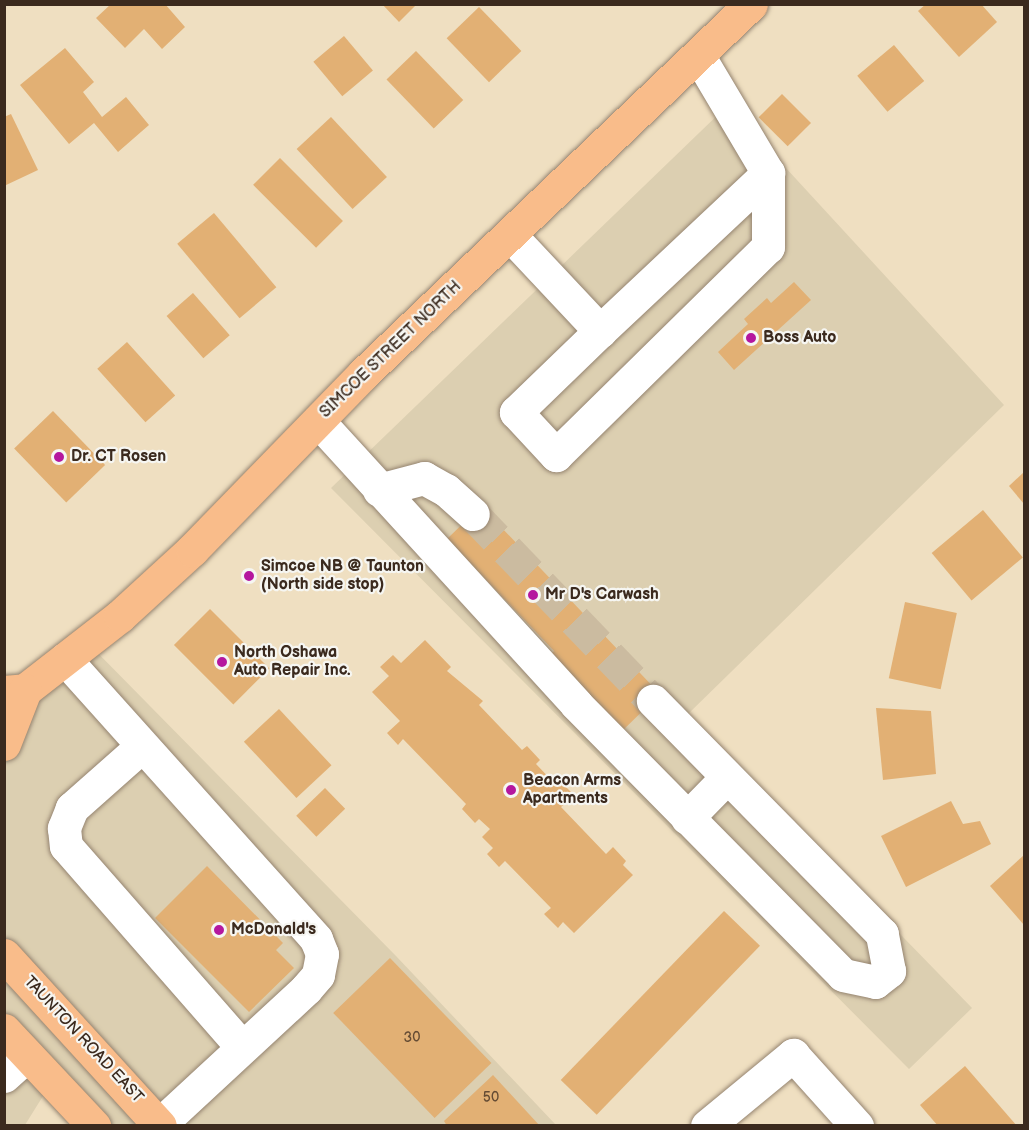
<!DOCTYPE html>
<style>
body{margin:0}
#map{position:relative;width:1029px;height:1130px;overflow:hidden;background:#efdfc1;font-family:"Balsamiq Sans",sans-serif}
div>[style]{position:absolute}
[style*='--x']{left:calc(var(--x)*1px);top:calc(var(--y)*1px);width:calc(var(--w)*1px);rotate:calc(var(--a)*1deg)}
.built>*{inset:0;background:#dccfb1}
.building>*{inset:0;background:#e2b074;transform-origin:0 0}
.minor-tunnel>*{height:33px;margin-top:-16.5px;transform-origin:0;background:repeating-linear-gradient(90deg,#cbbba0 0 33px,transparent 0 49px)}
.roads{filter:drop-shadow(0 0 2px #958470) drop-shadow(0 0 2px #958470)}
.minor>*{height:33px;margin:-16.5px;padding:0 16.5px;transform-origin:16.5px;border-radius:16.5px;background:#fff}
.major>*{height:33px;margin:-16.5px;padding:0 16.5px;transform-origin:16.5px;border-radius:16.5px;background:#f9bc8a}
.dots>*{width:16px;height:16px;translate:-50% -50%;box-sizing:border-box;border:3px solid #f6f6f2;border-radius:50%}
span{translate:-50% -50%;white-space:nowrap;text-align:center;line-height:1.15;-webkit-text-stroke:4.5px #f6f6f2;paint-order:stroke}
.number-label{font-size:14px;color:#654c34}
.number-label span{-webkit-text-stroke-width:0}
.poi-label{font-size:16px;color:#3b2a1e;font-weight:700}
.left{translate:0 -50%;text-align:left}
.street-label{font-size:16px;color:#3b2a1e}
.frame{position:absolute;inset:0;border:6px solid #3b2a1e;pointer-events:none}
</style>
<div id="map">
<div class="built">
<div style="clip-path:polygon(728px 105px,1004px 405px,687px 715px,972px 1008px,909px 1069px,331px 488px)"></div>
<div style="clip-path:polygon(86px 641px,396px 956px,556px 1125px,76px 1125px,43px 1096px,25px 1125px,5px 1125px,4px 738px)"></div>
</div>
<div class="building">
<div style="clip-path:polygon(111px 4px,165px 4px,185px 27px,162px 49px,144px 29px,125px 48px,96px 18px)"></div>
<div style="clip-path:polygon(382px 4px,417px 4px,399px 22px)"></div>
<div style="clip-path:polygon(926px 4px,981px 4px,997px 22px,959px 57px,918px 11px)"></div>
<div style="left:479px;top:7px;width:61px;height:45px;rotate:46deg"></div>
<div style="left:344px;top:36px;width:45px;height:40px;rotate:50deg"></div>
<div style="left:894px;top:45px;width:47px;height:48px;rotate:50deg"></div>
<div style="clip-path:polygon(65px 48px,94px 82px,83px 92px,102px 117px,126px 97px,149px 125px,118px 152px,94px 123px,69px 144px,20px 85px)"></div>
<div style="left:416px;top:51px;width:68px;height:41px;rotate:46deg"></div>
<div style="left:782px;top:94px;width:41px;height:33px;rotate:45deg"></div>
<div style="clip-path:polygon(11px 114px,38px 170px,4px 186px,4px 117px)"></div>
<div style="left:331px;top:117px;width:82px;height:47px;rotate:47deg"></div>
<div style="left:280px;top:158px;width:89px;height:38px;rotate:45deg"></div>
<div style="left:214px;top:213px;width:97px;height:48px;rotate:50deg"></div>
<div style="clip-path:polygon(794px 282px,811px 300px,734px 370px,718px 352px,748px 324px,744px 319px,767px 298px,771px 303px)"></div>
<div style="left:193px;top:293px;width:56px;height:35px;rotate:49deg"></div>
<div style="left:127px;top:342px;width:72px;height:40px;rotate:48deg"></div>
<div style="left:53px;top:411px;width:75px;height:54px;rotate:46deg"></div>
<div style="clip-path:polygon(1024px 472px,1024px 504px,1009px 486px)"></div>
<div style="clip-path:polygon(481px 506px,660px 694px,618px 735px,546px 659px,554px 651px,447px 539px)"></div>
<div style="left:983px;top:510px;width:62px;height:67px;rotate:50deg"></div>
<div style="left:905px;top:602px;width:53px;height:78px;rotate:12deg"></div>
<div style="left:210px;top:609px;width:84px;height:51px;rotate:45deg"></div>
<div style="clip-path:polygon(425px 640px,451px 667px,447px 671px,483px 701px,479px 705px,522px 750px,527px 746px,540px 760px,536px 764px,557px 786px,561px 782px,574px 795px,561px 807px,606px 854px,613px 847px,626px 861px,623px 865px,633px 875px,574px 933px,563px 922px,558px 928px,544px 914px,551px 908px,505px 861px,499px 867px,487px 854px,493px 848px,482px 837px,490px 829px,479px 819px,475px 823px,462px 809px,466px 804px,403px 739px,398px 745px,387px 733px,400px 721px,372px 692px,389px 676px,380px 667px,393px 655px,401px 663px)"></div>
<div style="clip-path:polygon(876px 708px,931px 711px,936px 774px,883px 780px)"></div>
<div style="left:279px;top:709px;width:77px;height:48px;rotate:47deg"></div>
<div style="left:325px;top:788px;width:29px;height:40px;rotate:46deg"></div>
<div style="clip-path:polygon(951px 801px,963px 824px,980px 821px,991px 844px,906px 887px,881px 836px)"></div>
<div style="clip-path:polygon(1024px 855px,1024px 925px,990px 886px)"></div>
<div style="clip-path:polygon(207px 866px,283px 943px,276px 950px,294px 968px,249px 1012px,155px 918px)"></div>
<div style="left:724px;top:911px;width:50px;height:235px;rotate:44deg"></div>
<div style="left:390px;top:958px;width:146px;height:79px;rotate:46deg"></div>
<div style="clip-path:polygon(965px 1066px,1017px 1126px,938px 1126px,920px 1105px)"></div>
<div style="clip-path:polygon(493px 1075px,540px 1126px,447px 1126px,444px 1121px)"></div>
</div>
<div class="minor-tunnel">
<div style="--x:473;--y:514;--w:260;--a:46.1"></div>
</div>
<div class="roads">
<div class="minor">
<div style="--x:510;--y:235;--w:132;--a:46.8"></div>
<div style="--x:600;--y:331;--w:231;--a:-43.2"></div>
<div style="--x:768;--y:173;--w:137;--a:-120.7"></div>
<div style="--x:600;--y:331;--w:117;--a:136"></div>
<div style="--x:516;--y:412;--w:59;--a:47.1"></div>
<div style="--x:556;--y:455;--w:297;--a:-44.5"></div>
<div style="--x:768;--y:247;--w:74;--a:-90"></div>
<div style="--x:318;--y:421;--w:383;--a:47.6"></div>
<div style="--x:576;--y:704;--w:380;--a:45.4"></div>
<div style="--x:843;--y:975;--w:33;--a:12"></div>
<div style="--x:875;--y:982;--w:18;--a:-38"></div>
<div style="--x:889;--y:971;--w:38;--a:-101"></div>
<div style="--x:882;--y:934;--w:327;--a:-134.5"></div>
<div style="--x:379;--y:490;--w:47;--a:-14.9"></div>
<div style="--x:424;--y:478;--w:25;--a:29"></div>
<div style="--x:446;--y:490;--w:36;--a:42"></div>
<div style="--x:65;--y:659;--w:376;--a:48.1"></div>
<div style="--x:316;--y:939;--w:16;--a:68"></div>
<div style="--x:322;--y:954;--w:21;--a:101"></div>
<div style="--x:318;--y:975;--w:18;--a:131"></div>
<div style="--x:306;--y:989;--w:199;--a:137.2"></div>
<div style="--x:142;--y:746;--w:94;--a:138.5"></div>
<div style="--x:72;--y:808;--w:22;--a:112"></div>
<div style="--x:64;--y:828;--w:18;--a:84"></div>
<div style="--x:66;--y:846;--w:267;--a:48.8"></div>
<div style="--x:687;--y:818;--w:57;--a:-45.7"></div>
<div style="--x:4;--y:1076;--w:31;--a:-42"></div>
<div style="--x:707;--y:1126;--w:112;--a:-39.5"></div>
<div style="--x:793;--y:1055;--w:96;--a:48"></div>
</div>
<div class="major">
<div style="--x:4;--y:692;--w:21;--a:-5"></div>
<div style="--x:25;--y:690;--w:120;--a:-37.9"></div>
<div style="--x:120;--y:616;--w:98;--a:-42.5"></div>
<div style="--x:192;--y:550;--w:245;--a:-45.8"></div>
<div style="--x:363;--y:374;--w:536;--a:-43.64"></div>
<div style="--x:4;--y:744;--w:58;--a:-68.7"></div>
<div style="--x:4;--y:955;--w:231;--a:47.6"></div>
<div style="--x:4;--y:1030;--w:132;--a:46.8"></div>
</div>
</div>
<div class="dots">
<div style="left:751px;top:338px;background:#b5179e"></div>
<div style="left:59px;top:457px;background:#b5179e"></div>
<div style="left:249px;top:576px;background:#b5179e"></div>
<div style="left:533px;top:595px;background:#b5179e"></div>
<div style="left:222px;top:662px;background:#b5179e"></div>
<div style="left:511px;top:790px;background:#b5179e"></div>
<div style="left:219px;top:930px;background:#b5179e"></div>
</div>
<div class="number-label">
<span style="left:412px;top:1038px">30</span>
<span style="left:491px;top:1098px">50</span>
</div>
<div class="poi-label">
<span class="left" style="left:763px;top:338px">Boss Auto</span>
<span class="left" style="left:71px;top:457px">Dr. CT Rosen</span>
<span class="left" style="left:261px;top:576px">Simcoe NB @ Taunton<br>(North side stop)</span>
<span class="left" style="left:545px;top:595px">Mr D's Carwash</span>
<span class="left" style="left:234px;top:662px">North Oshawa<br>Auto Repair Inc.</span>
<span class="left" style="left:523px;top:790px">Beacon Arms<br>Apartments</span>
<span class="left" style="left:231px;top:930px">McDonald's</span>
</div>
<div class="street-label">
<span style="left:391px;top:350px;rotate:-44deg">SIMCOE STREET NORTH</span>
<span style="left:83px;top:1040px;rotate:47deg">TAUNTON ROAD EAST</span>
</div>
<div class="frame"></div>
</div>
